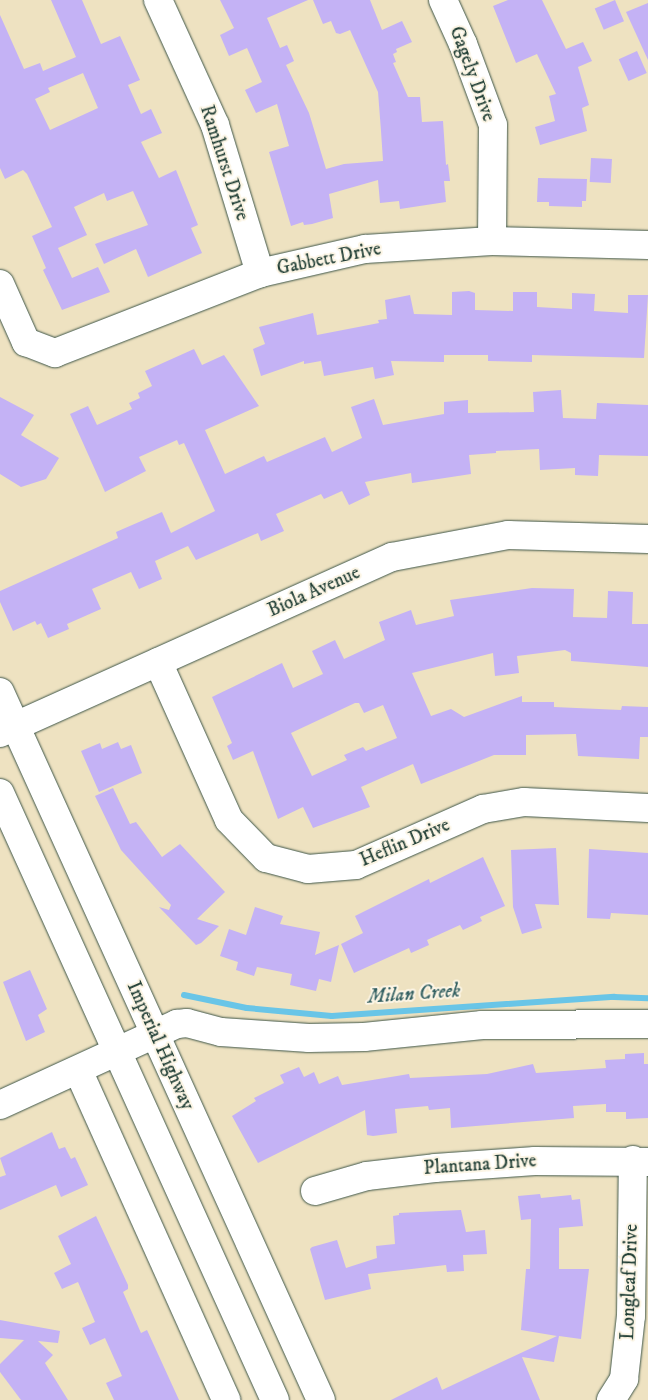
<!DOCTYPE html>
<style>
body{margin:0}
#map{position:relative;width:648px;height:1400px;overflow:hidden;background:#eee2c1;font-family:"IM FELL DW Pica",serif}
div>[style]{position:absolute}
[style*='--x']{left:calc(var(--x)*1px);top:calc(var(--y)*1px);width:calc(var(--w)*1px);rotate:calc(var(--a)*1deg)}
.stream>*{height:6px;margin:-3px;padding:0 3px;transform-origin:3px;border-radius:3px;background:#69c5e7}
.building>*{inset:0;background:#c4b2f5;transform-origin:0 0}
.roads{filter:drop-shadow(0 0 1px #3e5649) drop-shadow(0 0 1px #3e5649)}
.minor>*{height:28px;margin:-14px;padding:0 14px;transform-origin:14px;border-radius:14px;background:#fff}
.major>*{height:28px;margin:-14px;padding:0 14px;transform-origin:14px;border-radius:14px;background:#fff}
span{translate:-50% -50%;white-space:nowrap;text-align:center;line-height:1.15;-webkit-text-stroke:4px #fcf5e5;paint-order:stroke}
.street-label{font-size:19px;color:#1f3d34}
.water-label{font-size:20px;color:#325f61;font-style:italic}
</style>
<div id="map">
<div class="stream">
<div style="--x:184;--y:995;--w:64;--a:11.7"></div>
<div style="--x:247;--y:1008;--w:85;--a:5.4"></div>
<div style="--x:332;--y:1016;--w:283;--a:-3.9"></div>
<div style="--x:614;--y:997;--w:34;--a:2"></div>
</div>
<div class="building">
<div style="clip-path:polygon(evenodd,51px 0,82px 0,101px 44px,120px 36px,140px 80px,128px 85px,141px 114px,151px 109px,162px 133px,141px 142px,159px 178px,176px 170px,198px 225px,191px 228px,202px 253px,148px 277px,136px 249px,104px 264px,95px 244px,148px 225px,133px 191px,107px 201px,104px 193px,74px 207px,87px 235px,58px 248px,72px 278px,98px 267px,110px 292px,62px 310px,43px 270px,46px 268px,32px 236px,52px 227px,27px 174px,23px 170px,5px 179px,0 168px,0 15px,24px 69px,40px 63px,43px 71px,76px 57px,51px 0,83px 73px,98px 108px,50px 130px,35px 99px,50px 92px,48px 88px,83px 73px)"></div>
<div style="clip-path:polygon(220px 0,308px 0,267px 18px,280px 48px,287px 45px,294px 61px,286px 65px,309px 113px,326px 169px,344px 164px,383px 161px,381px 131px,378px 92px,350px 30px,340px 34px,336px 33px,331px 21px,323px 24px,313px 0,370px 0,382px 30px,402px 21px,412px 42px,396px 49px,397px 52px,393px 54px,396px 62px,393px 63px,408px 97px,420px 97px,422px 122px,443px 121px,446px 165px,448px 164px,450px 181px,444px 181px,446px 202px,400px 209px,399px 201px,380px 203px,378px 180px,329px 194px,333px 218px,312px 224px,304px 225px,303px 222px,291px 226px,269px 152px,289px 146px,277px 104px,256px 113px,245px 90px,262px 82px,247px 48px,229px 56px,220px 35px,234px 28px)"></div>
<div style="clip-path:polygon(508px 0,542px 0,566px 49px,583px 42px,592px 61px,578px 67px,589px 105px,582px 108px,587px 131px,540px 145px,535px 127px,555px 121px,549px 96px,556px 94px,537px 54px,516px 63px,493px 6px)"></div>
<div style="left:615px;top:0;width:23px;height:22px;rotate:67deg"></div>
<div style="clip-path:polygon(648px 3px,648px 60px,626px 12px)"></div>
<div style="left:637px;top:51px;width:24px;height:20px;rotate:66deg"></div>
<div style="left:591px;top:158px;width:21px;height:24px;rotate:3deg"></div>
<div style="clip-path:polygon(538px 178px,587px 179px,586px 201px,582px 201px,582px 207px,549px 206px,549px 202px,537px 202px)"></div>
<div style="clip-path:polygon(469px 291px,475px 293px,475px 310px,513px 311px,513px 292px,537px 292px,537px 307px,572px 309px,572px 293px,595px 294px,594px 311px,628px 313px,628px 295px,648px 295px,644px 358px,532px 355px,532px 362px,488px 361px,488px 355px,444px 355px,444px 362px,391px 361px,394px 375px,375px 379px,373px 367px,324px 376px,321px 361px,304px 364px,304px 361px,261px 376px,253px 349px,265px 344px,259px 327px,313px 313px,317px 335px,379px 323px,378px 320px,387px 319px,385px 300px,410px 295px,414px 314px,452px 315px,452px 292px)"></div>
<div style="clip-path:polygon(194px 349px,202px 365px,224px 355px,259px 406px,205px 430px,225px 474px,264px 456px,267px 462px,325px 437px,332px 452px,362px 438px,351px 407px,374px 399px,383px 425px,444px 414px,444px 402px,468px 400px,468px 413px,534px 412px,533px 392px,561px 390px,563px 418px,596px 419px,597px 403px,648px 405px,648px 456px,599px 455px,598px 476px,575px 475px,575px 468px,540px 470px,539px 449px,496px 451px,496px 453px,469px 455px,471px 474px,412px 483px,411px 473px,365px 482px,370px 495px,349px 505px,342px 491px,324px 499px,321px 494px,276px 514px,284px 531px,261px 541px,258px 533px,196px 560px,188px 546px,155px 561px,162px 579px,139px 589px,131px 572px,92px 589px,101px 609px,67px 624px,69px 629px,48px 638px,41px 623px,37px 625px,35px 621px,13px 631px,0 602px,0 591px,118px 538px,116px 532px,162px 512px,171px 533px,215px 511px,184px 443px,179px 445px,177px 440px,139px 457px,146px 471px,105px 492px,70px 414px,88px 406px,97px 425px,132px 409px,129px 403px,140px 398px,138px 393px,152px 386px,145px 371px)"></div>
<div style="clip-path:polygon(0 397px,34px 415px,21px 435px,59px 458px,46px 479px,21px 487px,0 474px)"></div>
<div style="clip-path:polygon(evenodd,532px 588px,574px 589px,573px 617px,607px 618px,608px 591px,633px 592px,632px 624px,648px 624px,648px 667px,571px 661px,571px 653px,565px 650px,517px 656px,519px 673px,495px 676px,493px 653px,412px 673px,431px 716px,451px 709px,464px 717px,522px 696px,522px 702px,554px 702px,554px 707px,621px 710px,622px 706px,648px 707px,648px 737px,640px 737px,639px 759px,578px 756px,576px 734px,526px 735px,526px 755px,494px 755px,421px 784px,413px 764px,361px 787px,370px 807px,313px 828px,303px 807px,278px 819px,253px 751px,233px 760px,227px 746px,232px 743px,212px 697px,282px 663px,293px 688px,323px 674px,312px 651px,335px 640px,344px 659px,385px 640px,379px 622px,411px 610px,416px 625px,454px 616px,450px 600px,532px 588px,355px 703px,359px 703px,364px 713px,383px 705px,397px 738px,366px 751px,363px 747px,344px 755px,347px 760px,312px 776px,291px 733px,355px 703px)"></div>
<div style="clip-path:polygon(118px 742px,121px 749px,131px 745px,142px 773px,99px 792px,81px 751px,100px 743px,102px 749px)"></div>
<div style="clip-path:polygon(113px 788px,130px 824px,136px 822px,162px 857px,180px 844px,225px 892px,197px 919px,219px 926px,201px 943px,196px 945px,159px 907px,169px 910px,171px 905px,121px 850px,95px 796px)"></div>
<div style="clip-path:polygon(556px 848px,559px 905px,535px 904px,542px 928px,522px 934px,513px 907px,511px 850px)"></div>
<div style="clip-path:polygon(589px 849px,648px 853px,648px 915px,611px 913px,610px 919px,587px 918px)"></div>
<div style="clip-path:polygon(483px 857px,505px 906px,480px 917px,482px 921px,463px 930px,460px 925px,427px 940px,429px 945px,411px 953px,409px 948px,354px 973px,341px 944px,363px 933px,355px 916px,429px 879px,430px 883px)"></div>
<div style="clip-path:polygon(255px 907px,283px 916px,280px 924px,320px 932px,315px 955px,339px 945px,331px 982px,319px 979px,316px 991px,290px 985px,292px 974px,257px 967px,254px 976px,236px 970px,238px 962px,220px 956px,229px 929px,246px 935px)"></div>
<div style="clip-path:polygon(30px 970px,47px 1009px,38px 1015px,45px 1032px,26px 1041px,3px 982px)"></div>
<div style="clip-path:polygon(644px 1053px,644px 1064px,648px 1064px,648px 1118px,626px 1119px,626px 1112px,606px 1112px,606px 1104px,573px 1106px,574px 1118px,451px 1128px,450px 1108px,429px 1110px,428px 1106px,395px 1109px,397px 1133px,373px 1136px,367px 1135px,365px 1110px,258px 1163px,232px 1116px,256px 1101px,254px 1098px,284px 1083px,280px 1075px,299px 1067px,304px 1077px,314px 1072px,319px 1084px,338px 1076px,342px 1085px,409px 1074px,410px 1078px,487px 1074px,533px 1064px,536px 1073px,606px 1068px,605px 1060px,625px 1059px,625px 1054px)"></div>
<div style="clip-path:polygon(52px 1132px,59px 1149px,65px 1147px,71px 1159px,75px 1157px,88px 1185px,61px 1197px,56px 1185px,0 1210px,0 1177px,6px 1175px,0 1158px)"></div>
<div style="clip-path:polygon(540px 1194px,541px 1198px,571px 1195px,572px 1200px,580px 1199px,583px 1226px,559px 1228px,559px 1269px,589px 1269px,581px 1339px,559px 1336px,554px 1362px,522px 1357px,540px 1400px,391px 1400px,437px 1377px,442px 1390px,557px 1336px,521px 1330px,526px 1269px,530px 1269px,531px 1219px,521px 1220px,518px 1196px)"></div>
<div style="clip-path:polygon(461px 1210px,466px 1232px,485px 1230px,487px 1254px,463px 1255px,464px 1271px,447px 1272px,446px 1265px,368px 1274px,371px 1289px,325px 1300px,310px 1249px,312px 1247px,337px 1240px,346px 1268px,377px 1258px,376px 1246px,395px 1244px,393px 1216px,399px 1215px,399px 1213px)"></div>
<div style="clip-path:polygon(96px 1216px,128px 1285px,128px 1289px,123px 1292px,141px 1333px,147px 1330px,179px 1400px,114px 1400px,106px 1383px,122px 1376px,105px 1338px,90px 1345px,82px 1328px,95px 1322px,78px 1282px,62px 1289px,54px 1273px,71px 1264px,58px 1236px)"></div>
<div style="clip-path:polygon(0 1320px,60px 1331px,58px 1343px,38px 1341px,53px 1355px,45px 1363px,68px 1400px,21px 1400px,0 1372px,0 1364px,24px 1340px,0 1338px)"></div>
</div>
<div class="roads">
<div class="minor">
<div style="--x:158;--y:0;--w:137;--a:65.5"></div>
<div style="--x:215;--y:125;--w:155;--a:73.1"></div>
<div style="--x:443;--y:0;--w:48;--a:65.6"></div>
<div style="--x:463;--y:44;--w:86;--a:69.7"></div>
<div style="--x:493;--y:125;--w:116;--a:90.5"></div>
<div style="--x:0;--y:284;--w:64;--a:65.9"></div>
<div style="--x:26;--y:342;--w:31;--a:21"></div>
<div style="--x:55;--y:353;--w:220;--a:-21.3"></div>
<div style="--x:260;--y:273;--w:108;--a:-12.9"></div>
<div style="--x:365;--y:249;--w:127;--a:-3.6"></div>
<div style="--x:492;--y:241;--w:156;--a:1.5"></div>
<div style="--x:158;--y:662;--w:173;--a:65.8"></div>
<div style="--x:229;--y:820;--w:53;--a:45.8"></div>
<div style="--x:266;--y:858;--w:43;--a:14.7"></div>
<div style="--x:308;--y:869;--w:48;--a:-4.8"></div>
<div style="--x:356;--y:865;--w:139;--a:-23.8"></div>
<div style="--x:483;--y:809;--w:42;--a:-9.7"></div>
<div style="--x:524;--y:802;--w:124;--a:2.8"></div>
<div style="--x:0;--y:733;--w:430;--a:-24.2"></div>
<div style="--x:392;--y:557;--w:118;--a:-10.7"></div>
<div style="--x:508;--y:535;--w:140;--a:1.6"></div>
<div style="--x:78;--y:1070;--w:362;--a:65.8"></div>
<div style="--x:0;--y:1105;--w:195;--a:-24.6"></div>
<div style="--x:177;--y:1024;--w:10;--a:-6"></div>
<div style="--x:187;--y:1023;--w:35;--a:15"></div>
<div style="--x:221;--y:1032;--w:88;--a:3.9"></div>
<div style="--x:309;--y:1038;--w:55;--a:-1"></div>
<div style="--x:364;--y:1037;--w:119;--a:-5.8"></div>
<div style="--x:482;--y:1025;--w:166;--a:-0.3"></div>
<div style="--x:315;--y:1191;--w:54;--a:-16.1"></div>
<div style="--x:367;--y:1176;--w:68;--a:-6.7"></div>
<div style="--x:435;--y:1168;--w:100;--a:-4"></div>
<div style="--x:535;--y:1161;--w:113;--a:0.5"></div>
<div style="--x:611;--y:1400;--w:25;--a:-58"></div>
<div style="--x:624;--y:1379;--w:63;--a:-83.7"></div>
<div style="--x:631;--y:1316;--w:156;--a:-89.3"></div>
</div>
<div class="major">
<div style="--x:0;--y:692;--w:777;--a:65.61"></div>
<div style="--x:0;--y:793;--w:666;--a:65.63"></div>
</div>
</div>
<div class="street-label">
<span style="left:472px;top:74px;rotate:70deg">Gagely Drive</span>
<span style="left:224px;top:163px;rotate:72deg">Ramhurst Drive</span>
<span style="left:329px;top:259px;rotate:-11deg">Gabbett Drive</span>
<span style="left:314px;top:592px;rotate:-24deg">Biola Avenue</span>
<span style="left:405px;top:843px;rotate:-23deg">Heflin Drive</span>
<span style="left:160px;top:1046px;rotate:66deg">Imperial Highway</span>
<span style="left:480px;top:1165px;rotate:-4deg">Plantana Drive</span>
<span style="left:630px;top:1282px;rotate:-88deg">Longleaf Drive</span>
</div>
<div class="water-label">
<span style="left:414px;top:994px;rotate:-4deg">Milan Creek</span>
</div>
</div>
